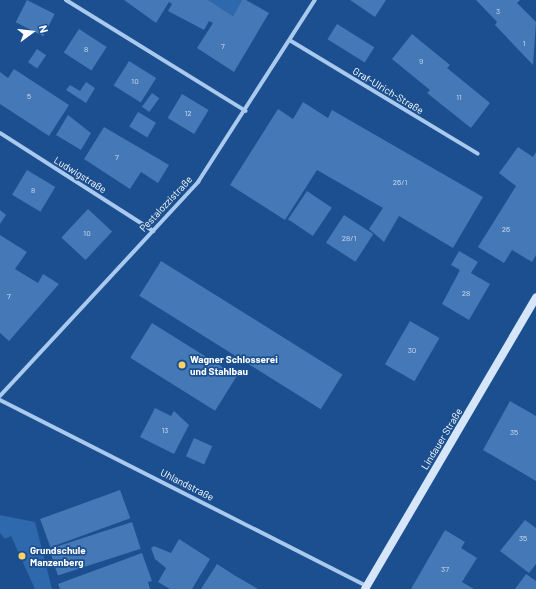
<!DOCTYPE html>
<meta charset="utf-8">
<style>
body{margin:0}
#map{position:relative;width:536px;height:589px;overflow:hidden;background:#1b4f8f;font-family:Barlow,sans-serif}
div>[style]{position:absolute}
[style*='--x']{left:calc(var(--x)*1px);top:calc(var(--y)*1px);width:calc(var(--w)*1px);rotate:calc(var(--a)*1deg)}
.green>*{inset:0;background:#2e69ad}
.building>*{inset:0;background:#4478b7;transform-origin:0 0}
.street>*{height:4px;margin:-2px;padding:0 2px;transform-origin:2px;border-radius:2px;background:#a9c9ee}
.secondary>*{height:8px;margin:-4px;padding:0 4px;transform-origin:4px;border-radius:4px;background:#d6e6fa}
.dots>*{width:11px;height:11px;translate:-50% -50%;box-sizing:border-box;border:2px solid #1b4f8f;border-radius:50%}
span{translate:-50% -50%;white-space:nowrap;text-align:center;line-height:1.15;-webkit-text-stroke:3.5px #1b4f8f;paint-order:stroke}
.number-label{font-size:8px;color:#d0dded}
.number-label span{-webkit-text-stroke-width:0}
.street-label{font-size:10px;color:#fff}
.poi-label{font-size:10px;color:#fff;font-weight:700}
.left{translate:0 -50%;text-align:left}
.north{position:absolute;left:12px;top:12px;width:40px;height:40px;-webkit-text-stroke:3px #1b4f8f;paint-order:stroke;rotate:75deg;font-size:11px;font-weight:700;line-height:16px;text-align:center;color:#fff}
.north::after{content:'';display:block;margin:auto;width:14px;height:18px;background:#fff;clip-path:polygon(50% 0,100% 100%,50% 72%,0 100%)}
</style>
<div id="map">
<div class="green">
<div style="clip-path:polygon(208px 0,242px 0,233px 16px)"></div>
<div style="clip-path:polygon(0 515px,35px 522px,52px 589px,35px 589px,11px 536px,5px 539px,0 533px)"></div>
</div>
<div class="building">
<div style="left:27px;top:0;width:31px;height:25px;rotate:27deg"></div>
<div style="clip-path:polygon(124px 0,208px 0,233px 16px,242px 0,246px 0,269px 13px,234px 72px,197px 48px,213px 23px,209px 21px,204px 30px,168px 11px,172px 4px,169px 2px,156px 23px)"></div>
<div style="clip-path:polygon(350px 0,386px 0,375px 17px)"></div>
<div style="clip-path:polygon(476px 0,520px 0,517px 3px,536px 22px,533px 65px,495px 25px,497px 22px)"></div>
<div style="left:337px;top:24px;width:44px;height:18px;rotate:32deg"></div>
<div style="left:79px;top:29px;width:33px;height:28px;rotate:33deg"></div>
<div style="clip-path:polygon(412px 34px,450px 65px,447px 68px,490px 103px,471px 128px,427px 93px,430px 90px,392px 59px)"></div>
<div style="left:37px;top:49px;width:11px;height:16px;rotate:34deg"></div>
<div style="left:129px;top:61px;width:32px;height:29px;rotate:32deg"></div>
<div style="clip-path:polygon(14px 69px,69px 105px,49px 136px,0 104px,0 72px,8px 78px)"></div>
<div style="clip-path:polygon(86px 82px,95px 88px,86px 103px,66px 90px,70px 85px,80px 91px)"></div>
<div style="left:152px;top:93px;width:9px;height:17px;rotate:36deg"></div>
<div style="left:182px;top:94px;width:31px;height:28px;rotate:31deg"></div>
<div style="clip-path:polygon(303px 102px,328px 118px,332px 110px,483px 197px,453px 248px,399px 216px,384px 242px,369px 229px,383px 208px,317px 170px,285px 220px,230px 185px,278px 109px,293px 119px)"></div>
<div style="left:138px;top:112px;width:21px;height:17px;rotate:31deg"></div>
<div style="clip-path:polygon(68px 115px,91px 133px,81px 150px,56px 135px)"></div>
<div style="clip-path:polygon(104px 127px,169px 165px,158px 183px,141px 172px,130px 189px,84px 159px)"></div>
<div style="clip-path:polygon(518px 147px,533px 157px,536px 152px,536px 255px,532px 262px,512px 250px,504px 263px,478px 247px,516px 186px,499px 173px)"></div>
<div style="left:27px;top:170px;width:33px;height:29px;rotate:31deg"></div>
<div style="left:307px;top:191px;width:30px;height:34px;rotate:34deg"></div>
<div style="left:88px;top:209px;width:33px;height:39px;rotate:43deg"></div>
<div style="clip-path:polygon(0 210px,6px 215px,0 224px)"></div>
<div style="left:344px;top:215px;width:35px;height:33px;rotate:33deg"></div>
<div style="clip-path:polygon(0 235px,27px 252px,15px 269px,38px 283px,43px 274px,59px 284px,9px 341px,0 333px)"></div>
<div style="clip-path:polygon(459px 251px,478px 262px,471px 273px,490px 284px,469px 320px,442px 304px,460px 270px,451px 265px)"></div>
<div style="left:161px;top:261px;width:214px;height:41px;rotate:32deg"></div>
<div style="left:410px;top:321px;width:34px;height:50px;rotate:30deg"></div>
<div style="left:152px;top:323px;width:100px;height:41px;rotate:32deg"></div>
<div style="clip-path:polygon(510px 401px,536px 416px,536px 481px,483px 450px)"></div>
<div style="clip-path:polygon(155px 408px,171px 416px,174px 411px,189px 425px,174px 454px,140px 437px)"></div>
<div style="left:194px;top:438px;width:20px;height:20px;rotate:24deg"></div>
<div style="left:120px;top:490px;width:30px;height:85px;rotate:70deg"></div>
<div style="clip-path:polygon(525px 520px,536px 528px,536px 564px,529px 573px,500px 551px)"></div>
<div style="left:132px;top:522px;width:28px;height:87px;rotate:72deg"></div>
<div style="clip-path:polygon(445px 530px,465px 542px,461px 548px,477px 558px,462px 582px,474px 589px,411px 589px)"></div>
<div style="clip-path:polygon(179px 539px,210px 559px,192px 589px,170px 589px,158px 582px,166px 568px,155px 559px,151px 548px,154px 546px,171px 553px)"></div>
<div style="clip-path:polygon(142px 553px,152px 581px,148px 582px,150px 589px,60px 589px,58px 584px)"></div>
<div style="clip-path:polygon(217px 564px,234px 575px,258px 589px,201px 589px)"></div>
<div style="clip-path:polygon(526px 574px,536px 581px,536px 589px,515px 589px)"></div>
</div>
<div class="street">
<div style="--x:66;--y:0;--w:211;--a:31.7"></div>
<div style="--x:291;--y:41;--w:218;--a:31.1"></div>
<div style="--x:0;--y:133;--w:182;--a:32.6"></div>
<div style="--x:0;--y:396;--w:292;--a:-47.2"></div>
<div style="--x:198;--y:182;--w:216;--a:-57.3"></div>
<div style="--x:0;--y:400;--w:411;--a:26.9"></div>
</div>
<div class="secondary">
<div style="--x:365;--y:589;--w:338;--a:-59.6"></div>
</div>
<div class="dots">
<div style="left:182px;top:365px;background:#ffd166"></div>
<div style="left:22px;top:556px;background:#ffd166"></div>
</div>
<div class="number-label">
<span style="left:498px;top:12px">3</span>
<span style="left:524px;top:44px">1</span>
<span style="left:223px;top:47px">7</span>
<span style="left:86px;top:50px">8</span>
<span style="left:421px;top:62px">9</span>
<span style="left:135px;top:82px">10</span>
<span style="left:29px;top:97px">5</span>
<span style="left:459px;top:98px">11</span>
<span style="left:188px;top:114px">12</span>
<span style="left:117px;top:158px">7</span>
<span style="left:400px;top:183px">26/1</span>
<span style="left:33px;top:191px">8</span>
<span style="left:506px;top:230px">26</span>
<span style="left:87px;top:234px">10</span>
<span style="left:349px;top:239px">28/1</span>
<span style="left:466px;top:294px">28</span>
<span style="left:9px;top:297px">7</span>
<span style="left:412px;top:351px">30</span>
<span style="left:165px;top:431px">13</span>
<span style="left:514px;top:433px">35</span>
<span style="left:523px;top:539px">35</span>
<span style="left:445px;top:570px">37</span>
</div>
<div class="street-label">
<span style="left:388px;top:91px;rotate:31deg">Graf-Ulrich-Straße</span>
<span style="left:80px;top:175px;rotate:32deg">Ludwigstraße</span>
<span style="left:166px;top:204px;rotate:-47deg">Pestalozzistraße</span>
<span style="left:442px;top:439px;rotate:-59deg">Lindauer Straße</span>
<span style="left:187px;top:485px;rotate:27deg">Uhlandstraße</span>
</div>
<div class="poi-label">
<span class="left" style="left:190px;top:365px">Wagner Schlosserei<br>und Stahlbau</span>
<span class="left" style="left:30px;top:556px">Grundschule<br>Manzenberg</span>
</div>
<div class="north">N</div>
</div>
